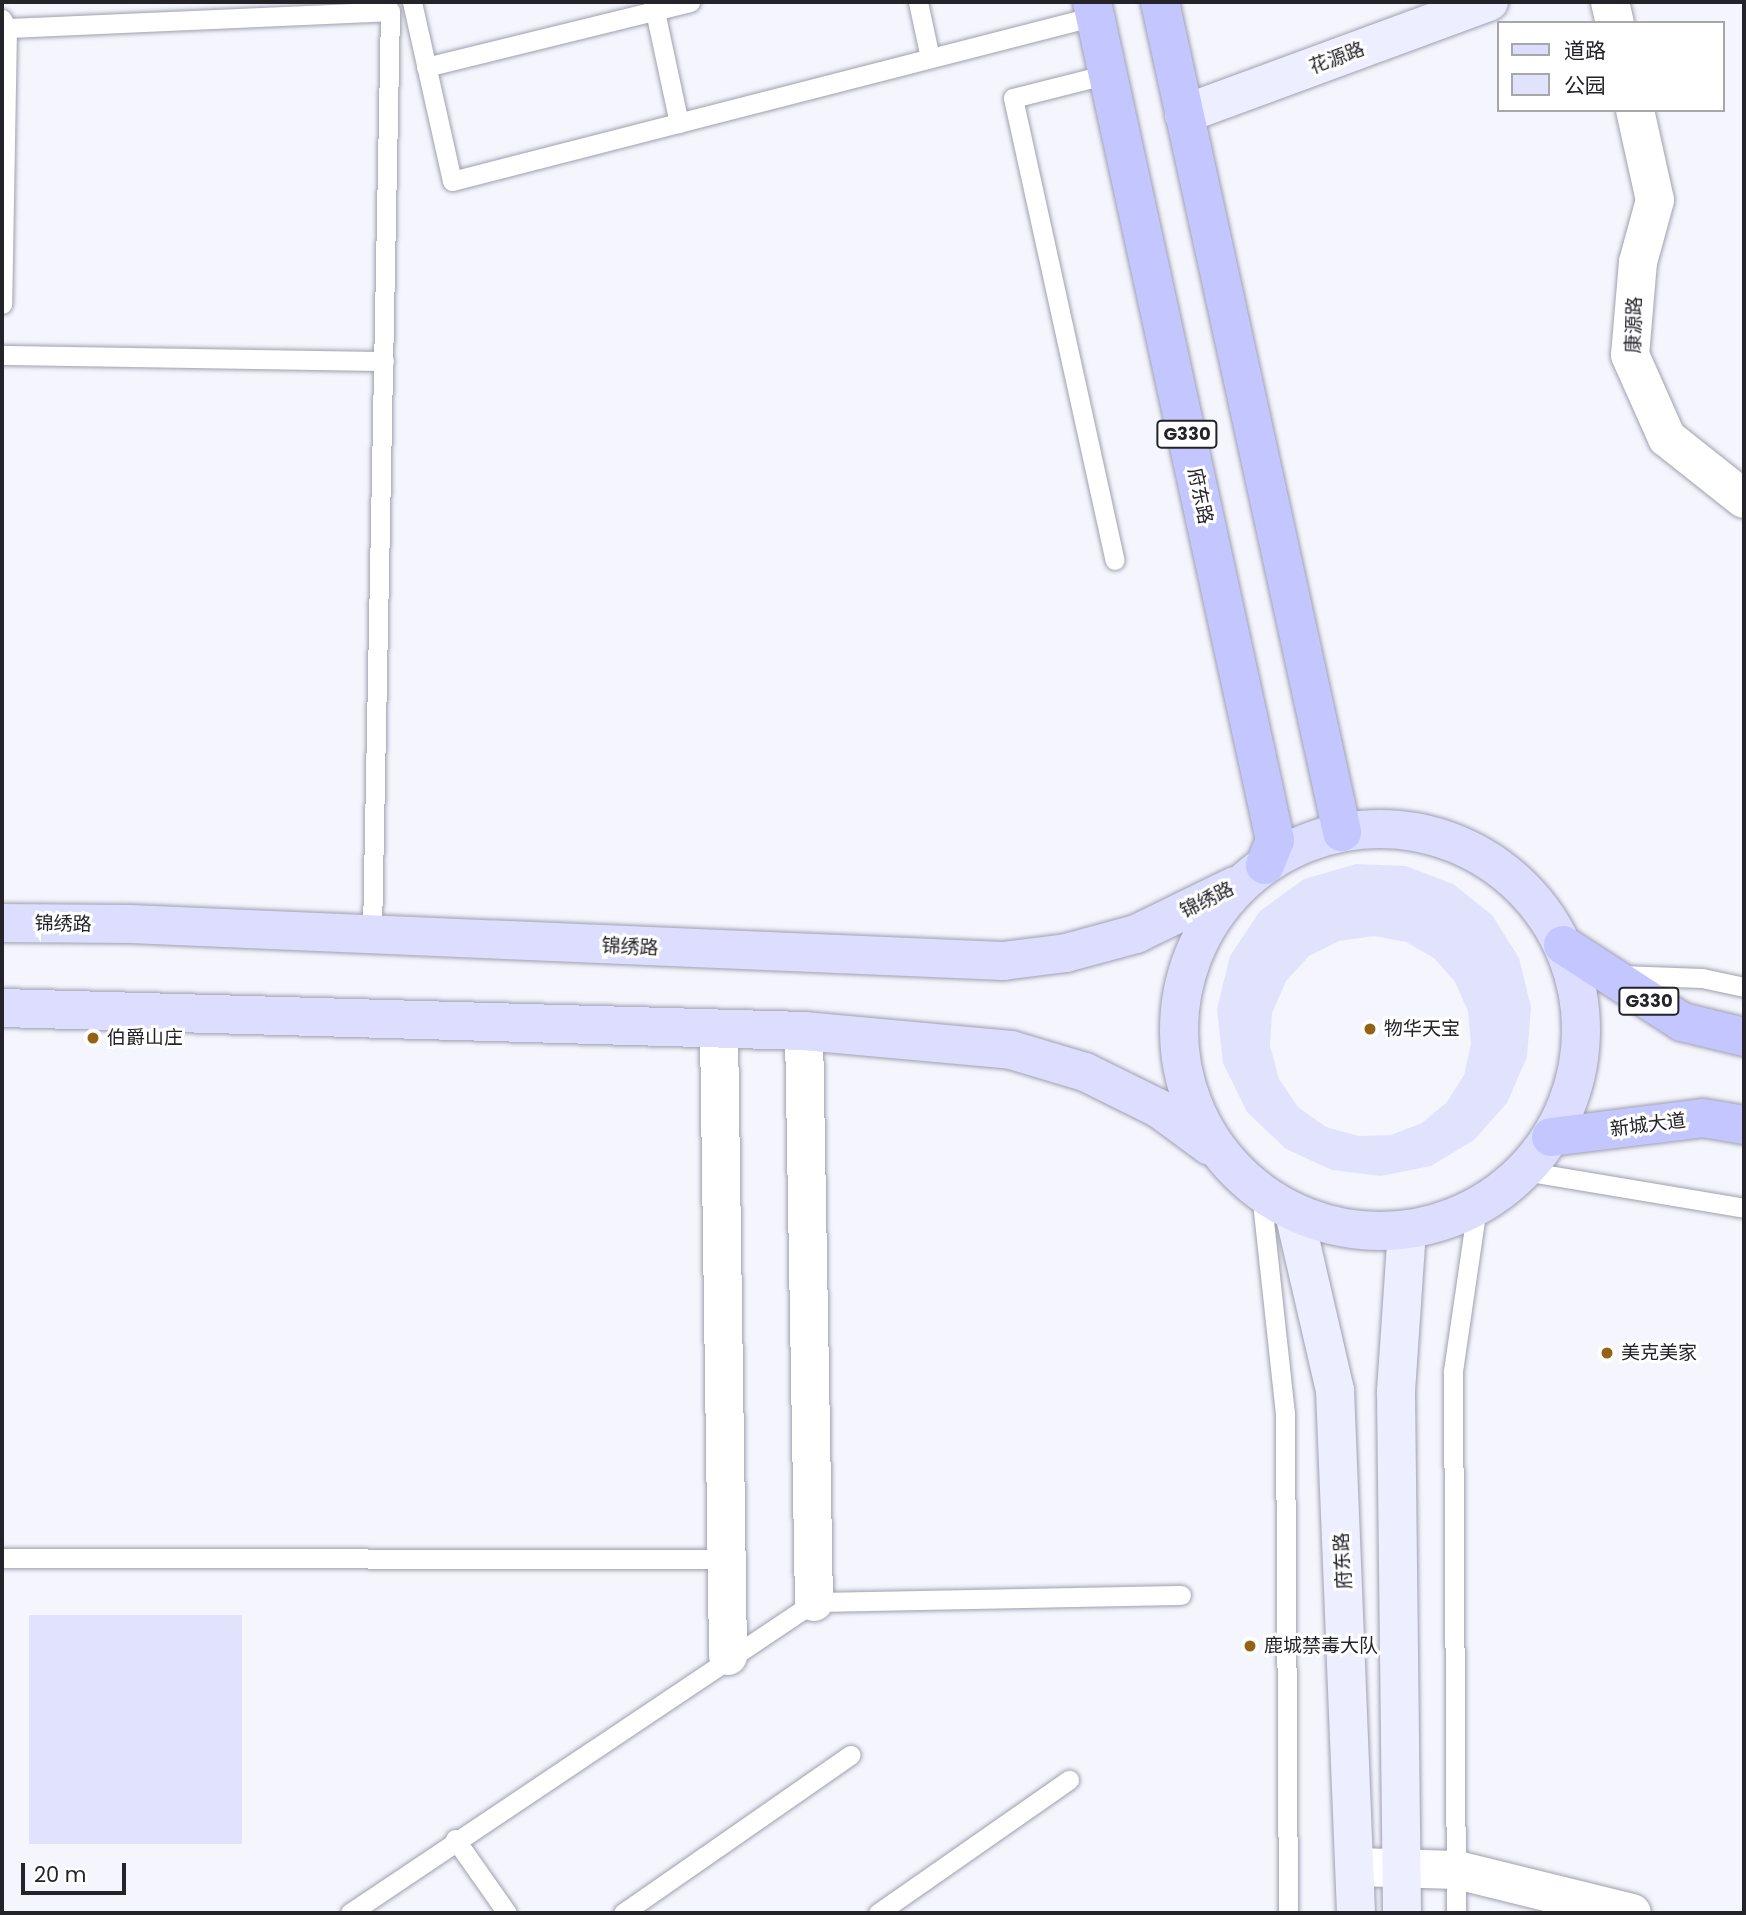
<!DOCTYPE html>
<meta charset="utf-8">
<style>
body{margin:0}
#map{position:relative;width:1746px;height:1915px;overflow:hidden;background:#f4f5fd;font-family:Poppins,"Noto Sans SC",sans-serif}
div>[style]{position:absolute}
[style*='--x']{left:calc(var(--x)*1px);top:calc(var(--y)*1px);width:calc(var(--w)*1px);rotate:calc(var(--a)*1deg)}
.green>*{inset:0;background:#e1e3fd;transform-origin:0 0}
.roads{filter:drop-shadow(0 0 2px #9fa0ae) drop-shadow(0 0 2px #9fa0ae)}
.lane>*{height:19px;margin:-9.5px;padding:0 9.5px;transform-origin:9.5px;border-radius:9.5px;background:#fff}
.street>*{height:38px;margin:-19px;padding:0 19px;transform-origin:19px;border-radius:19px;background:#fff}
.secondary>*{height:38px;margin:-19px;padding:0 19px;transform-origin:19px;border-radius:19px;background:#edeeff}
.primary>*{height:38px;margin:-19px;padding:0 19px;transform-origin:19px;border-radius:19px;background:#dcddff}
.primary>.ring{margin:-19px;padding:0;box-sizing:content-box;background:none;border:38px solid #dcddff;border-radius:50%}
.highway>*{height:38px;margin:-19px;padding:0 19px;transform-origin:19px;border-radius:19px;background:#c4c7ff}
.dots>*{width:19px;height:19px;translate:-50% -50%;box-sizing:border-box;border:4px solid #fff;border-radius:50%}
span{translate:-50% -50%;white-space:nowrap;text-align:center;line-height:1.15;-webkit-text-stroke:6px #fff;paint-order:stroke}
.shield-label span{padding:2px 5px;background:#fff;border:2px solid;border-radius:5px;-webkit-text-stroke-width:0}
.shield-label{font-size:18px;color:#232329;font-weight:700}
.street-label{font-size:19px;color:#232329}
.poi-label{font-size:19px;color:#232329}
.left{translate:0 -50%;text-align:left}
.frame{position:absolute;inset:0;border:4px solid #232329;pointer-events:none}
.legend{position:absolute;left:1497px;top:21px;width:228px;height:91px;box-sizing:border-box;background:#fff;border:2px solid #a7a7a9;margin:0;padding:9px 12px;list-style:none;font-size:21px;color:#232329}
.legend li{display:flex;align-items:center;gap:14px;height:35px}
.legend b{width:35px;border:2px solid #a7a7a9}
.scale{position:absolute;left:21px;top:1863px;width:105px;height:32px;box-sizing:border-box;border:4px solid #232329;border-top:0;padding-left:9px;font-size:21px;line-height:24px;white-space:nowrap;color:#232329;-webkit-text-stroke:5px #fff;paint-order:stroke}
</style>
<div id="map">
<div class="green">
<div style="clip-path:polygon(evenodd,1356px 864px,1406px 866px,1453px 884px,1492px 915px,1519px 958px,1531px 1007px,1527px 1057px,1507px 1103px,1474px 1140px,1431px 1166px,1381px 1176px,1332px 1170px,1286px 1149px,1247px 1112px,1223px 1063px,1217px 1009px,1230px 956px,1260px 911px,1304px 879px,1356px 864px,1374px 936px,1406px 942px,1434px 958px,1455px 982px,1468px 1011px,1471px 1044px,1464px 1075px,1447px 1102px,1422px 1123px,1391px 1135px,1359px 1136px,1326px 1127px,1298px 1107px,1279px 1079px,1270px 1046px,1272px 1013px,1286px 981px,1309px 956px,1339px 941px,1374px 936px)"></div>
<div style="left:29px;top:1615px;width:213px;height:229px"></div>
</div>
<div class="roads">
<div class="lane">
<div style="--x:412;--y:2;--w:183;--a:77.4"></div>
<div style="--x:452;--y:181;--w:664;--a:-14.39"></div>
<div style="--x:653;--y:2;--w:124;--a:77.9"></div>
<div style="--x:918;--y:2;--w:57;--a:77.9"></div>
<div style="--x:2;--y:19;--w:10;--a:61"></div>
<div style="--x:7;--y:28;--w:276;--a:91"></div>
<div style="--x:7;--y:28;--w:383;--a:-2.5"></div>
<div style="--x:390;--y:11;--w:923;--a:91.12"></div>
<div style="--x:426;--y:67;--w:272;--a:-13.8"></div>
<div style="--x:1108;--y:74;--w:98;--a:165.8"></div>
<div style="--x:1013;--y:98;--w:473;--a:77.6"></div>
<div style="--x:2;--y:355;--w:382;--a:0.9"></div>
<div style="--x:1620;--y:975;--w:82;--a:2.1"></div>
<div style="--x:1702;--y:978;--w:43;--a:12.1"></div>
<div style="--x:1524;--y:1171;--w:223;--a:9.5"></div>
<div style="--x:1261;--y:1193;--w:221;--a:83.8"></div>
<div style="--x:1285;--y:1413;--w:500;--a:89.66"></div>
<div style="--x:2;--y:1558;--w:724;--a:0.08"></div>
<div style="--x:455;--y:1839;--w:90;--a:54.9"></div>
<div style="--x:350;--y:1913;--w:559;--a:-33.83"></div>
<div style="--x:814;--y:1602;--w:367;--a:-1.1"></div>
<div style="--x:623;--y:1913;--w:277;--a:-34.8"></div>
<div style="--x:878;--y:1913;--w:233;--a:-34.9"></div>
<div style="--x:1456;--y:1913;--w:542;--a:-90.32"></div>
<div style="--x:1453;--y:1371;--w:166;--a:-81.7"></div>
</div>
<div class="street">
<div style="--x:1610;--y:2;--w:22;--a:77"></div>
<div style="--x:1635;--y:110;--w:92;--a:77.5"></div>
<div style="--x:1655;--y:200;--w:64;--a:105.3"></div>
<div style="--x:1638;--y:262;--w:93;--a:94.9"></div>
<div style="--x:1630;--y:355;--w:91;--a:66"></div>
<div style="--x:1667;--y:438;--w:98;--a:38.4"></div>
<div style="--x:804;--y:1031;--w:571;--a:89"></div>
<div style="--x:719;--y:1032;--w:624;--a:89.17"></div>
<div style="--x:1357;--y:1867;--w:100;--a:1.7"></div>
<div style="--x:1457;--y:1870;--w:180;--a:13.8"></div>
</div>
<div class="secondary">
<div style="--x:1184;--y:114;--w:325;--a:-20.2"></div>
<div style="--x:1294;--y:1213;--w:182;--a:77"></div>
<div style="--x:1335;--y:1390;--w:523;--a:87.7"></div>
<div style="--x:1402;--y:1913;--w:522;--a:-90.66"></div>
<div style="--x:1396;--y:1391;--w:161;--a:-86.1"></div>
</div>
<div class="primary">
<div class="ring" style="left:1179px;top:829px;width:364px;height:364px"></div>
<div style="--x:2;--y:923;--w:128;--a:0.4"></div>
<div style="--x:130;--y:924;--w:874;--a:2.43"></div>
<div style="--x:1003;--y:961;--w:64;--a:-7.2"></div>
<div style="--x:1066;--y:953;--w:73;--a:-15.2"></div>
<div style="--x:1136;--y:934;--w:110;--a:-25.9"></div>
<div style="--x:2;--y:1008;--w:802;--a:1.64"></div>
<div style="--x:804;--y:1031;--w:208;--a:5.2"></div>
<div style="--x:1011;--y:1050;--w:77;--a:16.6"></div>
<div style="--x:1085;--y:1072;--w:81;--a:26.3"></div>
<div style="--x:1158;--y:1108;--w:64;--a:36.2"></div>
</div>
<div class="highway">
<div style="--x:1092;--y:2;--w:858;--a:77.68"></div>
<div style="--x:1275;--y:840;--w:27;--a:112"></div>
<div style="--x:1160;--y:2;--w:850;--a:77.63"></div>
<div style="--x:1563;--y:945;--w:142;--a:32.9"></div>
<div style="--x:1682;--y:1022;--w:64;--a:13.6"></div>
<div style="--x:1551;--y:1137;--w:153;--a:-7.1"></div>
<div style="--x:1703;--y:1118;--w:42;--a:9.7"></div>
</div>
</div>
<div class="dots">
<div style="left:1370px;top:1029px;background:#946214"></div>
<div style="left:93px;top:1038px;background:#946214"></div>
<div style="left:1607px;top:1353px;background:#946214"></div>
<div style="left:1250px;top:1646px;background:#946214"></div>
</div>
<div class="shield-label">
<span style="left:1187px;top:434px">G330</span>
<span style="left:1649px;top:1001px">G330</span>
</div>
<div class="street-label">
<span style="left:1337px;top:58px;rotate:-20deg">花源路</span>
<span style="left:1634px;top:325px;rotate:-88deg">康源路</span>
<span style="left:1200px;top:496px;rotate:78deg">府东路</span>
<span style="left:1207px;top:900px;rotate:-26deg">锦绣路</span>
<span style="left:63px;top:924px;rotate:1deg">锦绣路</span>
<span style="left:630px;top:947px;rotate:3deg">锦绣路</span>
<span style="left:1648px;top:1125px;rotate:-7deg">新城大道</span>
<span style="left:1343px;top:1561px;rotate:-93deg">府东路</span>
</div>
<div class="poi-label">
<span class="left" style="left:1384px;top:1029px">物华天宝</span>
<span class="left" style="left:107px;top:1038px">伯爵山庄</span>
<span class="left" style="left:1621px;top:1353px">美克美家</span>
<span class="left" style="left:1264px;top:1646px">鹿城禁毒大队</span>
</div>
<div class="frame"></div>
<ul class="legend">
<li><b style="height:9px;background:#dcddff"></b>道路</li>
<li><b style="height:19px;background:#e1e3fd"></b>公园</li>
</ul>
<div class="scale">20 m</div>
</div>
